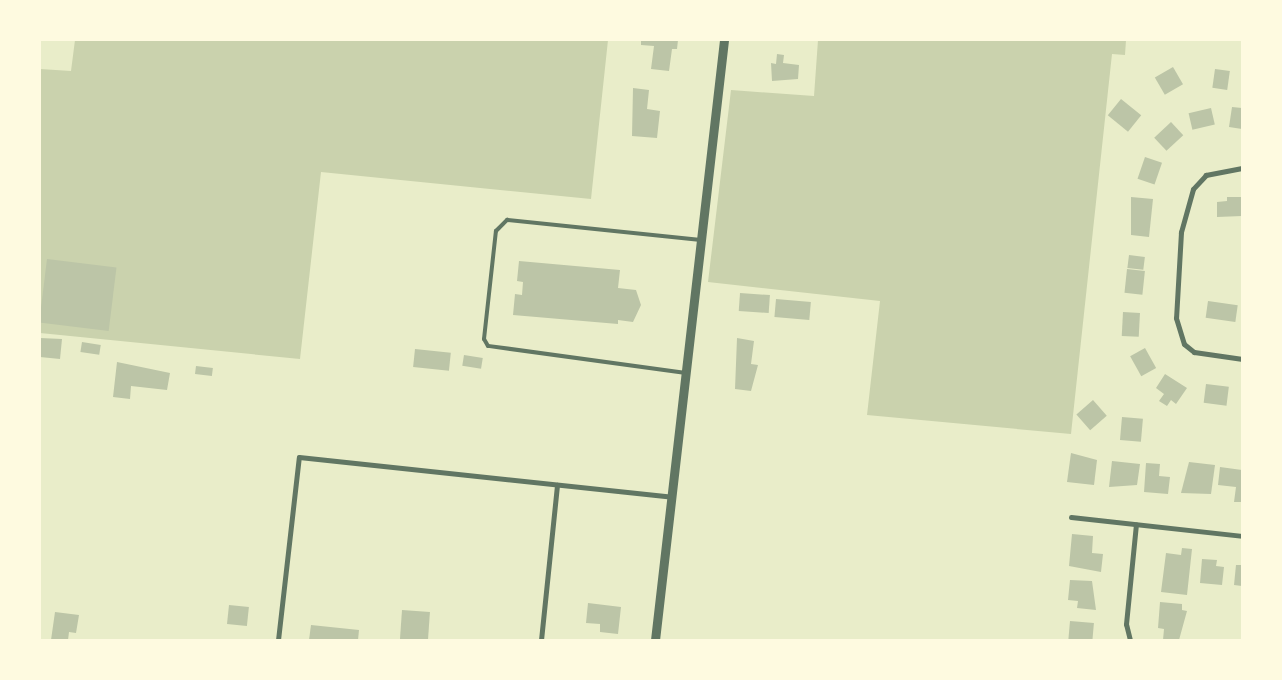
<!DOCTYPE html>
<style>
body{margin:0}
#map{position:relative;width:1282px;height:680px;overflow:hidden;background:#e9edc9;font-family:Lato,sans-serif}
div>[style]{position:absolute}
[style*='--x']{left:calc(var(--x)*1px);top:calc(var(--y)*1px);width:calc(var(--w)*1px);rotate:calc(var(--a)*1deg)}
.green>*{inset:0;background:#cad2ad}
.building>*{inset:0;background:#bcc5a7;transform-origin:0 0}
.service>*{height:4px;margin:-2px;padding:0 2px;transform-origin:2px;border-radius:2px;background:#617663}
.minor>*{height:5px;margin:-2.5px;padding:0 2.5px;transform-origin:2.5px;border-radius:2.5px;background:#617663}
.tertiary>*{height:9px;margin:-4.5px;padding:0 4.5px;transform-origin:4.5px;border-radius:4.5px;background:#617663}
span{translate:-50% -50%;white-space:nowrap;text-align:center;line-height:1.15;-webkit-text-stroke:5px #fefae0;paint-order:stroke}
.frame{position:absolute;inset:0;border:41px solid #fefae0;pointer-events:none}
</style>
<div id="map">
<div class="green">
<div style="clip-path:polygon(75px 40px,608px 40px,591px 199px,321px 172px,300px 359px,40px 333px,40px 69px,71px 71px)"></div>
<div style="clip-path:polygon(818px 40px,1126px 40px,1125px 55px,1112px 54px,1071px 434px,867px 415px,880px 301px,708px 282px,731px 90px,814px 96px)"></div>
</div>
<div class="building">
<div style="clip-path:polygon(641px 40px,678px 40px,677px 49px,672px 49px,669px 71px,651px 69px,654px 46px,641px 45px)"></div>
<div style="clip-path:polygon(777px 54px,784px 55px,783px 63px,799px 65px,798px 79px,772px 81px,771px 63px,776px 64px)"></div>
<div style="left:1173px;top:67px;width:20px;height:21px;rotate:60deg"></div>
<div style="left:1215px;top:69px;width:15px;height:19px;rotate:8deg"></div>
<div style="clip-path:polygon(633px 88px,649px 90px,647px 109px,660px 111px,657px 138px,632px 136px)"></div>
<div style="left:1121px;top:99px;width:26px;height:21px;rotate:39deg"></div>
<div style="clip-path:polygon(1232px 107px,1242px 108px,1242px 129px,1229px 127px)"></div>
<div style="left:1211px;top:108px;width:17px;height:23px;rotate:77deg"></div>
<div style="left:1171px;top:122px;width:18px;height:23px;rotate:47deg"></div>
<div style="left:1145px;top:157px;width:18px;height:23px;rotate:19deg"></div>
<div style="clip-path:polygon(1131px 197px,1153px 199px,1149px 237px,1131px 235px)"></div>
<div style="clip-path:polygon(1227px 197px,1242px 197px,1242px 216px,1217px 217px,1217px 202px,1227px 201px)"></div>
<div style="left:1129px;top:255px;width:16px;height:13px;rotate:7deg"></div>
<div style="left:47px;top:259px;width:70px;height:64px;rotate:7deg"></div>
<div style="clip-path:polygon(519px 261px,620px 270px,618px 288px,636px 290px,641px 305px,633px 322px,618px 320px,618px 324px,513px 315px,515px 294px,522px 295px,523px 282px,517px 281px)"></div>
<div style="left:1127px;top:269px;width:18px;height:24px;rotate:6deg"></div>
<div style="left:740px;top:293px;width:30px;height:18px;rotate:4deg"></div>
<div style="left:776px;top:299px;width:35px;height:18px;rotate:5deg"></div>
<div style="left:1208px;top:301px;width:30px;height:17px;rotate:8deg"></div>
<div style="left:1123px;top:312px;width:17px;height:24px;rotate:3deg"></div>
<div style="clip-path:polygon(40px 338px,62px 339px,60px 359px,40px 357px)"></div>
<div style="clip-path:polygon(737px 338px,754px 341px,751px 364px,758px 365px,751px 391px,735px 389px)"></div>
<div style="left:82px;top:342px;width:19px;height:10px;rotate:9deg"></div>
<div style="left:1145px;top:348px;width:23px;height:17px;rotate:61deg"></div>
<div style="left:415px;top:349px;width:36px;height:18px;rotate:6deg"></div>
<div style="left:464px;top:355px;width:19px;height:11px;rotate:9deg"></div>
<div style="clip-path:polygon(117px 362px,170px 373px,167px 390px,131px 386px,130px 399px,113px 397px)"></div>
<div style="left:196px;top:366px;width:17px;height:8px;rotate:7deg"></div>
<div style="clip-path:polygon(1165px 374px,1187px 388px,1176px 404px,1171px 400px,1167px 406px,1159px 401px,1164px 394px,1156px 388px)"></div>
<div style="left:1206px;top:384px;width:23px;height:19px;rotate:7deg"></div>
<div style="left:1093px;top:400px;width:21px;height:22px;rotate:49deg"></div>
<div style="left:1122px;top:417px;width:21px;height:23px;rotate:5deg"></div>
<div style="clip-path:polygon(1071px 453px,1097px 460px,1094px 485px,1067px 482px)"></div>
<div style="clip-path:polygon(1112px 461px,1140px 464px,1137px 485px,1109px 487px)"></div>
<div style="clip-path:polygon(1189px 462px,1215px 465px,1211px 494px,1181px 493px)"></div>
<div style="clip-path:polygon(1146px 463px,1160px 464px,1159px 476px,1170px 477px,1168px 494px,1144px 492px)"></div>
<div style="clip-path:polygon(1220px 467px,1242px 470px,1242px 502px,1234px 502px,1236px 487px,1218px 485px)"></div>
<div style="clip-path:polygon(1072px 534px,1093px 536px,1092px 553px,1103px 554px,1101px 572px,1069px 566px)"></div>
<div style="clip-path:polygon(1182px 548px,1192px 549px,1187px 595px,1161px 592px,1166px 553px,1181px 555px)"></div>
<div style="clip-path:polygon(1202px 559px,1217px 560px,1216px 566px,1224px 567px,1222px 585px,1200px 583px)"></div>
<div style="clip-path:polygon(1236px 565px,1242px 565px,1242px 586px,1234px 585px)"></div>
<div style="clip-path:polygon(1070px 580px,1092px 581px,1096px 610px,1077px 608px,1078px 601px,1068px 600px)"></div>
<div style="clip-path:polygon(1160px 602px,1182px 604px,1182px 610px,1187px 611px,1179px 640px,1163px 640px,1164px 629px,1158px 628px)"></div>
<div style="clip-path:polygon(588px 603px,621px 607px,618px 634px,600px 632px,600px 624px,586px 623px)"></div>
<div style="left:229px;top:605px;width:20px;height:19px;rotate:6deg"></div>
<div style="left:402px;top:610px;width:28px;height:30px;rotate:4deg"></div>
<div style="clip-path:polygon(55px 612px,79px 615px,76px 633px,69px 632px,68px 640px,51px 640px)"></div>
<div style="left:1070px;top:621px;width:24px;height:19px;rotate:5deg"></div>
<div style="clip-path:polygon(311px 625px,359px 630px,358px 640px,309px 640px)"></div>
</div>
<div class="service">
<div style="--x:686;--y:373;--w:200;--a:-172.2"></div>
<div style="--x:488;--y:346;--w:8;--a:-120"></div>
<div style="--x:484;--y:339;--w:109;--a:-83.7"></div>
<div style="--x:496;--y:231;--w:16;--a:-45"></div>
<div style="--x:507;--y:220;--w:195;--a:5.9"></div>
</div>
<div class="minor">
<div style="--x:1242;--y:168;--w:37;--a:169"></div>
<div style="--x:1206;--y:175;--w:19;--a:133"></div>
<div style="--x:1193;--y:189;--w:45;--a:105.6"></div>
<div style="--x:1181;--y:232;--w:86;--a:93.3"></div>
<div style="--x:1176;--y:318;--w:27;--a:73"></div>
<div style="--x:1184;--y:344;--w:13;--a:39"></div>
<div style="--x:1194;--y:352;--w:49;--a:8.3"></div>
<div style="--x:1071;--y:517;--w:172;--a:6.3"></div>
<div style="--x:278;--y:640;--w:184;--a:-83.5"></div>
<div style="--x:299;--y:457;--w:375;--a:6.1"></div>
<div style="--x:541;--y:640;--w:156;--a:-84.1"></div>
<div style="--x:1130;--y:640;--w:16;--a:-104"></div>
<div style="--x:1126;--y:624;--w:100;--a:-84.3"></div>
</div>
<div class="tertiary">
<div style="--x:655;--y:640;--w:604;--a:-83.44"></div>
</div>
<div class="frame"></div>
</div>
